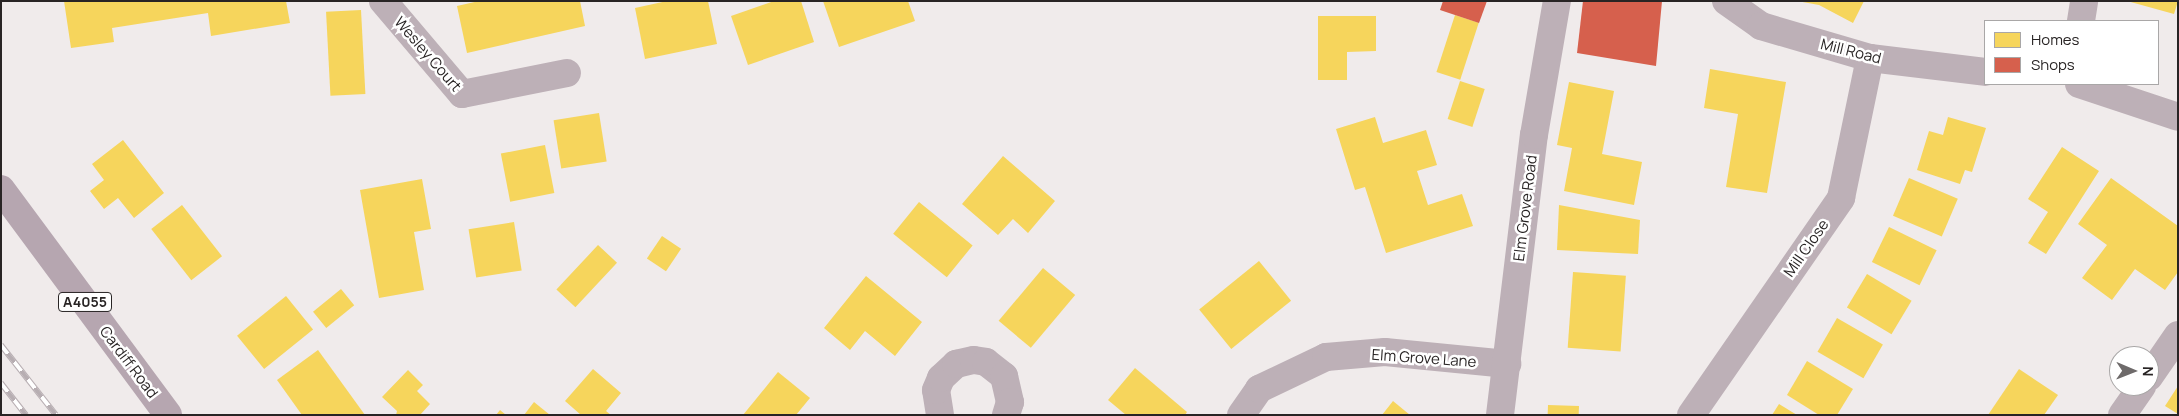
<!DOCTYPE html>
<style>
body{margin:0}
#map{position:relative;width:2179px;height:416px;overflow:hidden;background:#f0ebeb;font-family:Manrope,sans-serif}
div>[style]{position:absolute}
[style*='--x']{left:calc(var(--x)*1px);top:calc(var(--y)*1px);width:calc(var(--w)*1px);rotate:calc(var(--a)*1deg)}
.homes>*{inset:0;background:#f6d55c;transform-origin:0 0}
.shops>*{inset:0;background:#d6604d}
.minor>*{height:28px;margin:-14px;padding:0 14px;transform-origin:14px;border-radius:14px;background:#bdb0b7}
.major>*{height:28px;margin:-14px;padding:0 14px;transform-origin:14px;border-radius:14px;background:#b6a6b0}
.rail>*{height:5.5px;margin-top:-2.75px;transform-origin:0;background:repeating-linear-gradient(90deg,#fff 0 11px,#b7aeb2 0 22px);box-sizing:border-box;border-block:1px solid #b7aeb2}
span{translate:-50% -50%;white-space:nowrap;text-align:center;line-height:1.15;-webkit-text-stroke:5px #fff;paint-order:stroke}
.shield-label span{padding:1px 4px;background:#fff;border:1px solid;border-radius:4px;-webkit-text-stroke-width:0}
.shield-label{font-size:14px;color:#282424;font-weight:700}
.street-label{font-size:15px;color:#282424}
.frame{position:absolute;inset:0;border:2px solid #282424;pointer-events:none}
.legend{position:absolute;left:1984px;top:20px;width:175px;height:65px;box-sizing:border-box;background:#fff;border:1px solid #a9a7a7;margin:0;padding:6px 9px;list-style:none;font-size:15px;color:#282424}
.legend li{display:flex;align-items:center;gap:10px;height:25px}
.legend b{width:25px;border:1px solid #a9a7a7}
.north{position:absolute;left:2109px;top:346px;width:50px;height:50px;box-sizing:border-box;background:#fff;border:1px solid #a9a7a7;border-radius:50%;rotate:91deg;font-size:14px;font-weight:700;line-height:20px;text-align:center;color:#282424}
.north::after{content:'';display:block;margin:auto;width:18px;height:22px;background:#6e6a6a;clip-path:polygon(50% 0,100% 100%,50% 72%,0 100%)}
</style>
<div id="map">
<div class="homes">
<div style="clip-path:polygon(64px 1px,286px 1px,290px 23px,211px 36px,208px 13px,112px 28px,114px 42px,71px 48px)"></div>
<div style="clip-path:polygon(479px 1px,580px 1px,585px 26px,467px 53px,457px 6px)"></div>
<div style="clip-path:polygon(667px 1px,708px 1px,717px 44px,645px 59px,635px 8px)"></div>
<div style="clip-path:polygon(774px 1px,801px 1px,814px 42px,748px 65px,731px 16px)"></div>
<div style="clip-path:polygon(823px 1px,908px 1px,915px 21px,839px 47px)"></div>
<div style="clip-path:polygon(1797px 1px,1864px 1px,1853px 23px,1819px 5px)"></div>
<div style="clip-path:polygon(2127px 1px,2178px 1px,2174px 14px)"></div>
<div style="left:361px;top:10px;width:84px;height:35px;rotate:87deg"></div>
<div style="left:1455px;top:15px;width:25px;height:60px;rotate:18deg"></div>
<div style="clip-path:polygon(1318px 16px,1376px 16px,1376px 51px,1347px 52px,1347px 80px,1318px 80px)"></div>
<div style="clip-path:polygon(1710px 69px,1786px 82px,1767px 193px,1726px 187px,1738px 114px,1704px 108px)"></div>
<div style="left:1460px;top:81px;width:26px;height:40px;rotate:18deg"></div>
<div style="clip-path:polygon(1569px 82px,1614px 91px,1602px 154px,1642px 162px,1634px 205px,1564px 191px,1572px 148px,1557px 145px)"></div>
<div style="left:599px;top:113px;width:49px;height:46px;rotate:81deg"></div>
<div style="clip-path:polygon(1375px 117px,1383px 143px,1426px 130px,1437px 165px,1417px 171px,1428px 205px,1462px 194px,1473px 226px,1386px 253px,1365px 187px,1355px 190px,1336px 129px)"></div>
<div style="clip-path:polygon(1948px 117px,1986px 128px,1972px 172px,1965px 170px,1960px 184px,1917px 170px,1929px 131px,1943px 135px)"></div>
<div style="clip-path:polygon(123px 140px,164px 193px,134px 218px,118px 198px,104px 209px,90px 191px,104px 180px,92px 164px)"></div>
<div style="left:545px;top:145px;width:49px;height:45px;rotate:79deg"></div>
<div style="clip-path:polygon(2062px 147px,2099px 171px,2046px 254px,2028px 243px,2048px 212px,2028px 199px)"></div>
<div style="clip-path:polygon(1003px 156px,1055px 201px,1028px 233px,1013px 219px,998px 235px,962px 204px)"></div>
<div style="left:1909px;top:178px;width:53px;height:41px;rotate:23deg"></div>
<div style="clip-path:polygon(2111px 178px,2178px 226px,2178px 272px,2165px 290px,2135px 269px,2112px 300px,2082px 278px,2107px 245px,2078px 224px)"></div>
<div style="clip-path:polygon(422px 179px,431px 229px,414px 232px,424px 290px,379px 298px,360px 190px)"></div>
<div style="left:919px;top:202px;width:69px;height:41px;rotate:39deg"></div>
<div style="left:182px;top:205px;width:65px;height:39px;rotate:52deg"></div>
<div style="clip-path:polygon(1559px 205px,1640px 220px,1638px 254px,1557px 250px)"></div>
<div style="left:514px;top:222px;width:49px;height:46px;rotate:81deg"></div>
<div style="left:1889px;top:227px;width:53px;height:39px;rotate:26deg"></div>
<div style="left:662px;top:236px;width:23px;height:27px;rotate:34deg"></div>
<div style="left:598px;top:245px;width:26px;height:61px;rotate:43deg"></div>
<div style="left:1259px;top:261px;width:51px;height:77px;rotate:51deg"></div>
<div style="left:1043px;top:268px;width:42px;height:69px;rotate:40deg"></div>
<div style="left:1573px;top:272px;width:53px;height:76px;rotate:4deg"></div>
<div style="left:1867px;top:274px;width:52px;height:39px;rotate:31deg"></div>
<div style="clip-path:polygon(866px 276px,922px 322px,895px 356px,865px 331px,850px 350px,824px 328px)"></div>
<div style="left:341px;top:289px;width:21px;height:36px;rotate:51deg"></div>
<div style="left:286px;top:296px;width:43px;height:63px;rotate:51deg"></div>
<div style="left:1837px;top:318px;width:53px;height:39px;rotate:30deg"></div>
<div style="clip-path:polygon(318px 350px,365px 415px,302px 415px,277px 380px)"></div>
<div style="clip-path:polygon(1807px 361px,1853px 389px,1837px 415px,1819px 415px,1787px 395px)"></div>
<div style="clip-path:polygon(1135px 368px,1187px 412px,1185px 415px,1126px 415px,1108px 400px)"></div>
<div style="clip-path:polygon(593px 369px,621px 393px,606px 411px,611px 415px,581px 415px,565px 401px)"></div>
<div style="clip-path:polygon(2019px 369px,2058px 395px,2044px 415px,1988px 415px)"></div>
<div style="clip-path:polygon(408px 370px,423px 385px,417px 391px,430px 404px,420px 415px,396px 415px,397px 411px,382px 397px)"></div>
<div style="clip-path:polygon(778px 372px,810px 398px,796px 415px,743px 415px)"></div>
<div style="clip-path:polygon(2178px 386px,2178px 414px,2165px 406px)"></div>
<div style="clip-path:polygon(1393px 401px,1410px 415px,1382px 415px)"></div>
<div style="clip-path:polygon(534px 402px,550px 415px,524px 415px)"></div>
<div style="clip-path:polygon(1779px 404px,1797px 415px,1772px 415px)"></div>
<div style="left:1548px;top:405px;width:31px;height:10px;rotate:2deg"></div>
<div style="clip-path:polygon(500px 410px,506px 415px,496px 415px)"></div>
</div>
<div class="shops">
<div style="clip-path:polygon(1443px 1px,1487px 1px,1479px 23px,1440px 10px)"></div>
<div style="clip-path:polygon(1583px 1px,1662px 1px,1656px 66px,1577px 53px)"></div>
</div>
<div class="minor">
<div style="--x:383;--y:1;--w:122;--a:49.7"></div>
<div style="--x:462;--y:94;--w:107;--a:-11.3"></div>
<div style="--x:1726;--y:1;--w:43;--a:35.5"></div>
<div style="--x:1761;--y:26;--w:114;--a:16.4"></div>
<div style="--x:1870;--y:58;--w:116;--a:6.9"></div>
<div style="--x:2081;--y:21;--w:20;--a:-81"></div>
<div style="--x:2079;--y:84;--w:104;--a:18.4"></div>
<div style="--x:2149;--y:377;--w:51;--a:-55.4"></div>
<div style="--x:940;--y:415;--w:25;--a:-99"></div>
<div style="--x:936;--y:390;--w:13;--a:-67"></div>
<div style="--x:941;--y:378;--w:21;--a:-43"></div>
<div style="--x:956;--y:364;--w:18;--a:-13"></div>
<div style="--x:974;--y:360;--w:12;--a:9"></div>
<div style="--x:986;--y:362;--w:23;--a:38"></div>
<div style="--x:1004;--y:376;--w:27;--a:77"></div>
<div style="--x:1010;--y:402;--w:14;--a:107"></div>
<div style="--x:1241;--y:415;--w:32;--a:-55"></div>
<div style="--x:1259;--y:389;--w:74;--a:-25.5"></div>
<div style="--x:1326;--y:357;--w:59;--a:-4.8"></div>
<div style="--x:1385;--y:352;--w:123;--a:5.6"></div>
<div style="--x:1500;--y:415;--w:282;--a:-83.1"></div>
<div style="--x:1534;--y:135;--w:136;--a:-80.3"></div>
<div style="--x:1691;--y:415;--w:264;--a:-55.3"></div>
<div style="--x:1841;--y:198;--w:143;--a:-78.3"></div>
<div style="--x:2122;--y:415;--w:35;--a:-55"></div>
</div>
<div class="major">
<div style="--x:1;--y:189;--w:281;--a:53.5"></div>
</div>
<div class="rail">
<div style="--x:1;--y:345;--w:89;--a:51.8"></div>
<div style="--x:1;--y:383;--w:41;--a:52"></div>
</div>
<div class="shield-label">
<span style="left:85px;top:302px">A4055</span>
</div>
<div class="street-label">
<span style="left:1851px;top:51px;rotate:14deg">Mill Road</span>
<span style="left:428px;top:54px;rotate:49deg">Wesley Court</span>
<span style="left:1525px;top:208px;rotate:-83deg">Elm Grove Road</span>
<span style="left:1806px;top:248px;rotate:-55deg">Mill Close</span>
<span style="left:1424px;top:358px;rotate:4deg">Elm Grove Lane</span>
<span style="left:129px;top:362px;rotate:53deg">Cardiff Road</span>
</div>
<div class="frame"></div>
<ul class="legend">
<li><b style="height:14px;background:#f6d55c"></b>Homes</li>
<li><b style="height:14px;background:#d6604d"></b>Shops</li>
</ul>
<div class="north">N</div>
</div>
